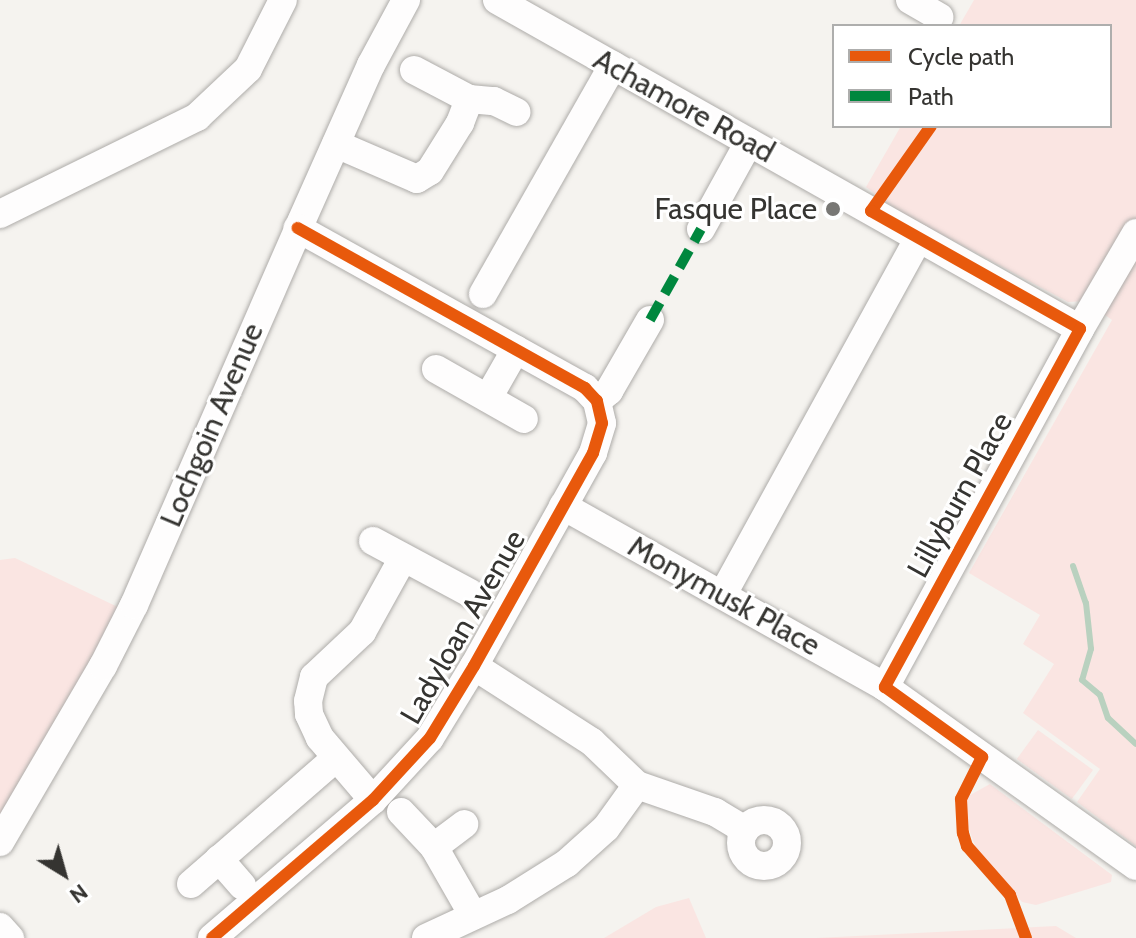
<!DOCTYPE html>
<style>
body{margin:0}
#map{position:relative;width:1136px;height:938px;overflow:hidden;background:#f5f3ef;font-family:Cabin,sans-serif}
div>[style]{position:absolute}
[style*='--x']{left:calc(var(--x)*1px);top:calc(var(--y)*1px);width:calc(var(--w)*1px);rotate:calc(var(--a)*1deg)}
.green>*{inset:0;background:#fae5e2;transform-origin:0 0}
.stream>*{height:6px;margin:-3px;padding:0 3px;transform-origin:3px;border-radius:3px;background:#b9d1bf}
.roads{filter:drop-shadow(0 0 2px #aeaca9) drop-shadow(0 0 2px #aeaca9)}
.minor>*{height:28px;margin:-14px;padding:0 14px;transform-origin:14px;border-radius:14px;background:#fefdfd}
.minor>.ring{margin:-14px;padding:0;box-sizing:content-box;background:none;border:28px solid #fefdfd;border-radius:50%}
.quiet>*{height:10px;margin-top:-5px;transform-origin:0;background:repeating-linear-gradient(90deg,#00873e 0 20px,transparent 0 30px)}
.cycleway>*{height:12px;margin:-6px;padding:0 6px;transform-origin:6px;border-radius:6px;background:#e8590c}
.dots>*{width:22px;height:22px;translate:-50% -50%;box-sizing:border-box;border:4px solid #fff;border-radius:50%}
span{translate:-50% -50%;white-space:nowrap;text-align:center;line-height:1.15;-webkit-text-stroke:6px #fff;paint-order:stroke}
.street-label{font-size:30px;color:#353431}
.poi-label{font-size:30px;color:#353431}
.right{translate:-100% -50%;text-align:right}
.legend{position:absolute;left:832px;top:24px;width:280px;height:104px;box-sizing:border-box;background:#fff;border:2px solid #aeaead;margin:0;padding:10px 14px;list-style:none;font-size:24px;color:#353431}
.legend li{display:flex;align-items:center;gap:16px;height:40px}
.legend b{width:40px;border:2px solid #aeaead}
.north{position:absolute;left:24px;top:834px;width:80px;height:80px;-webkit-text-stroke:6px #fff;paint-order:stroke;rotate:143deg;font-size:22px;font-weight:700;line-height:32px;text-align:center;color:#353431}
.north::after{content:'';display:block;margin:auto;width:28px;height:36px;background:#353431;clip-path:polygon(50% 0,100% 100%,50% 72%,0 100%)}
</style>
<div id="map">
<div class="green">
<div style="clip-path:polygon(974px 0,1136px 0,1136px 846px,1077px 802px,1100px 769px,1023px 713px,1054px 664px,1023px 644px,1040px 615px,969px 573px,1112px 320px,1086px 301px,1068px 302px,898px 211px,866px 187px,901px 126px,1110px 126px,1110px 26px,959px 26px)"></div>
<div style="clip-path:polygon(15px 558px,122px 609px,0 822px,0 560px)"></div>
<div style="left:1038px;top:730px;width:68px;height:36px;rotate:36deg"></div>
<div style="clip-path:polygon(990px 784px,1112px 875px,1111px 882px,1036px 905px,1022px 902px,978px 853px,963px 814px,963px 799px)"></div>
<div style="clip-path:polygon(689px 898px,706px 938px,604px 938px,656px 907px)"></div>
<div style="clip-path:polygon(1056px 926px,1076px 938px,816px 938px)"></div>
</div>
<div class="stream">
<div style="--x:1073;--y:566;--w:39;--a:71"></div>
<div style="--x:1086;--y:603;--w:46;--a:83.8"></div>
<div style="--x:1091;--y:649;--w:32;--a:106"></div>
<div style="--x:1082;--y:680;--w:23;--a:40"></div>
<div style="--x:1100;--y:695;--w:24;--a:71"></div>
<div style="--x:1108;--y:718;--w:38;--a:43"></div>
</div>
<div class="roads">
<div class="minor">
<div style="--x:497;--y:0;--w:669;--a:29.44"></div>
<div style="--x:910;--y:0;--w:34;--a:30"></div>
<div style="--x:414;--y:70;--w:62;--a:27.8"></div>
<div style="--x:469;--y:99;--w:25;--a:5"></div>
<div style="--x:494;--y:101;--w:25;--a:26"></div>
<div style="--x:336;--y:144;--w:88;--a:23.4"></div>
<div style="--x:417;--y:179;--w:15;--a:-32"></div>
<div style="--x:430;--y:171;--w:57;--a:-58"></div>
<div style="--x:460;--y:123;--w:26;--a:-69"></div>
<div style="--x:0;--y:214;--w:220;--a:-26.2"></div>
<div style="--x:197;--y:117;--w:70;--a:-43.3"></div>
<div style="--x:248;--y:69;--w:77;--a:-63.1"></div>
<div style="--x:701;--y:229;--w:99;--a:-61.1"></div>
<div style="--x:483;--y:294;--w:263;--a:-60.4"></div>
<div style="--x:436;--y:369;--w:101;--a:29.6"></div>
<div style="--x:488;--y:398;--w:56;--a:-60.3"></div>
<div style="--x:597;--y:401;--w:16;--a:-40"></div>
<div style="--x:609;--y:391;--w:82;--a:-60"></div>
<div style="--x:563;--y:506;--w:369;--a:29.3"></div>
<div style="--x:885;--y:687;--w:308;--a:35.5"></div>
<div style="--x:373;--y:541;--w:110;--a:28.2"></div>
<div style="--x:723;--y:594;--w:406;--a:-61.2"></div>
<div style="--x:474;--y:666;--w:140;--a:32.8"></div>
<div style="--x:592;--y:742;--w:62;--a:43.7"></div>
<div style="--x:637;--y:785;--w:83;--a:19.1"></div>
<div style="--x:715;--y:812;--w:35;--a:31"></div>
<div style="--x:885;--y:687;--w:408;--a:-61.4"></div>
<div style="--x:1080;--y:329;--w:111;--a:-59.7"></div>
<div style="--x:373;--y:800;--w:82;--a:-130.5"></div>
<div style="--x:320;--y:738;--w:26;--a:-115"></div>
<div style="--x:309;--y:714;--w:13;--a:-94"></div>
<div style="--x:308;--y:701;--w:25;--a:-76"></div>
<div style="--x:314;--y:677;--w:66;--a:-43.2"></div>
<div style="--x:362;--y:632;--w:85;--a:-61"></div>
<div style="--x:401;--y:812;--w:48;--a:46.7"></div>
<div style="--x:434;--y:847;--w:78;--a:60.2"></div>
<div class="ring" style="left:741px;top:820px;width:18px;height:18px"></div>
<div style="--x:0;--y:842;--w:204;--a:-59.7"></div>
<div style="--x:103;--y:666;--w:68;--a:-63.1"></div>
<div style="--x:134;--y:605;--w:418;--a:-66.4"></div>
<div style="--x:301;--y:222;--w:172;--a:-66"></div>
<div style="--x:371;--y:65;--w:74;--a:-61.7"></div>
<div style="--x:434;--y:847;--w:38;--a:-37"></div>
<div style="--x:219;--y:859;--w:35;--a:49"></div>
<div style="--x:191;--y:884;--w:192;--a:-41"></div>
<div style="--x:0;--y:927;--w:15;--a:48"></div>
<div style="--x:212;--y:938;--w:212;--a:-40.6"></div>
<div style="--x:373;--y:800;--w:84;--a:-47.4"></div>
<div style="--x:430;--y:738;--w:84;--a:-58.6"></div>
<div style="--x:474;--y:666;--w:244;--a:-60.8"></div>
<div style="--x:593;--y:453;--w:31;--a:-73"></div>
<div style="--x:602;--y:423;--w:23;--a:-103"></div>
<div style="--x:597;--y:401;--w:18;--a:-133"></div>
<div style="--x:585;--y:388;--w:329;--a:-150.9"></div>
<div style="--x:426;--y:938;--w:90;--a:-24.9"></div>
<div style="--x:508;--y:900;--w:70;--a:-32.1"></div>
<div style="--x:567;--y:863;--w:52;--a:-41.9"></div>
<div style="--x:606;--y:828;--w:53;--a:-54.2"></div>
</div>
</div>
<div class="quiet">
<div style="--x:650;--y:320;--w:104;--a:-60.7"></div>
</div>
<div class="cycleway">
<div style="--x:931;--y:126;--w:104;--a:125.2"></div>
<div style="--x:871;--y:211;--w:240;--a:29.4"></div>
<div style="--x:1080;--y:329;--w:408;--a:118.6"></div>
<div style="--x:885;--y:687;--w:120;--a:35.8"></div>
<div style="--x:982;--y:757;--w:47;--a:116.6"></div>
<div style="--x:961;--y:799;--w:34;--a:87"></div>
<div style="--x:963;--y:833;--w:14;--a:73"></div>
<div style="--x:967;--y:846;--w:65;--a:48.7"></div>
<div style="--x:1010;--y:895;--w:46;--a:69.6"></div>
<div style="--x:212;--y:938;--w:212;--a:-40.6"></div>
<div style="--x:373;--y:800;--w:84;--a:-47.4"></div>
<div style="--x:430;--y:738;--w:84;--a:-58.6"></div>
<div style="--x:474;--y:666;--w:244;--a:-60.8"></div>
<div style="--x:593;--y:453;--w:31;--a:-73"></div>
<div style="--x:602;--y:423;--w:23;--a:-103"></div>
<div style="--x:597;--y:401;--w:18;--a:-133"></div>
<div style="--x:585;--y:388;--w:329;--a:-150.9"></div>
</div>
<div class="dots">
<div style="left:833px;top:209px;background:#787774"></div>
</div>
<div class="street-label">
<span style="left:684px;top:106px;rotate:29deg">Achamore Road</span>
<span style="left:212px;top:425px;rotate:-67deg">Lochgoin Avenue</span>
<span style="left:960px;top:495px;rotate:-61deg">Lillyburn Place</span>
<span style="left:724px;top:596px;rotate:29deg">Monymusk Place</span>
<span style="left:463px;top:627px;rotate:-60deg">Ladyloan Avenue</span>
</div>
<div class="poi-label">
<span class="right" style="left:817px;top:209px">Fasque Place</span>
</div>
<ul class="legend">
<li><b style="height:10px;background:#e8590c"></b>Cycle path</li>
<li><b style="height:10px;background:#00873e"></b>Path</li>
</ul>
<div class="north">N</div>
</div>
